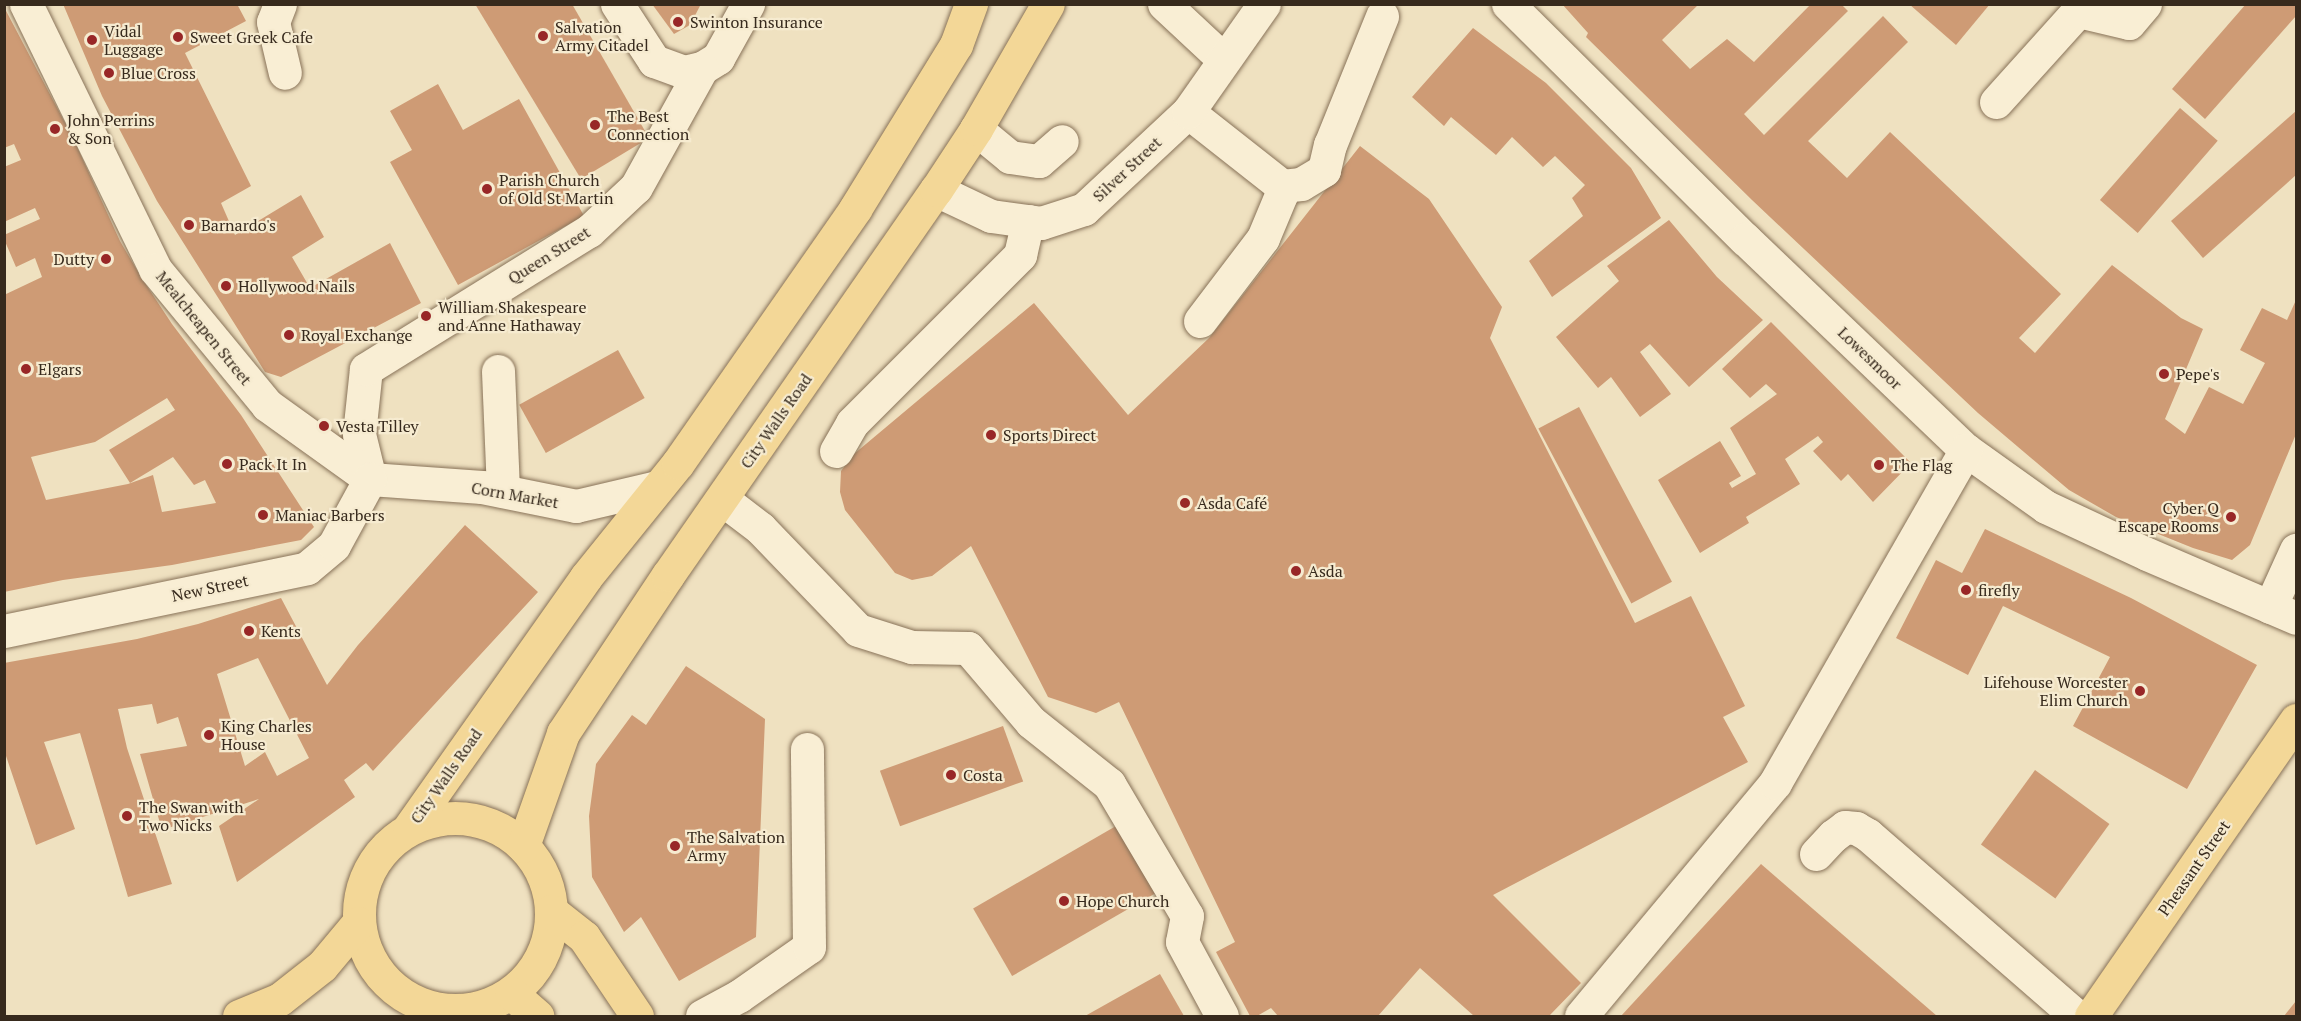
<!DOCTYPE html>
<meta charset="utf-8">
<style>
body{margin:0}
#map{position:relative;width:2301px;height:1021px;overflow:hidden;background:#efe1c0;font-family:"PT Serif",serif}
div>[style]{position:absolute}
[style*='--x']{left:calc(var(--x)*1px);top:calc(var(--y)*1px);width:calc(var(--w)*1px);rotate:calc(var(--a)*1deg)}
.building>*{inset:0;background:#ce9b75;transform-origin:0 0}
.roads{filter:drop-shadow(0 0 2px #887258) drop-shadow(0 0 2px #887258)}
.minor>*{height:33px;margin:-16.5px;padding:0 16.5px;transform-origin:16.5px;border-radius:16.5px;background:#f9eed4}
.major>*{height:33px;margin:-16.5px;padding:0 16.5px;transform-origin:16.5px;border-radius:16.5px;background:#f3d797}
.major>.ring{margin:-16.5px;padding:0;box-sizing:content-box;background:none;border:33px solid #f3d797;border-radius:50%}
.dots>*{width:16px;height:16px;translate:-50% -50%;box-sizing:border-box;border:3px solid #f6ebd0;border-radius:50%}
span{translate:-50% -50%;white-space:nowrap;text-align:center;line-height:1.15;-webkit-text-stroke:4.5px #f6ebd0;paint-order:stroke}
.poi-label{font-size:16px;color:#372a1d}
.left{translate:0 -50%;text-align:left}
.right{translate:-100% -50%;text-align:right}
.street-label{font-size:16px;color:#372a1d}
.frame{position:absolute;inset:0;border:6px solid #372a1d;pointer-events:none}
</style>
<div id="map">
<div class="building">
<div style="clip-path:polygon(63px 4px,237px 4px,246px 21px,185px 53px,251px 186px,221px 203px,235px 235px,301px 195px,324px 237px,292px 257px,310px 288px,390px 243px,421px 303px,281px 377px,265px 372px,157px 201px,102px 96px)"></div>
<div style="clip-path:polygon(475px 4px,572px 4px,649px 138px,581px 179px)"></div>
<div style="clip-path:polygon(652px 4px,701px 4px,690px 25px,674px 34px)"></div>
<div style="clip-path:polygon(1562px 4px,1699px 4px,1662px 40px,1690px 69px,1727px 39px,1754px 62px,1811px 4px,1841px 4px,1848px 11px,1744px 114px,1764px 135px,1883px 16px,1908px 42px,1808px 141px,1847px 178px,1890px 132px,2061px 294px,2019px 338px,2035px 353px,2112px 265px,2181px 318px,2203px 329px,2165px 419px,2185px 434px,2209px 387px,2243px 404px,2265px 363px,2240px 350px,2262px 308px,2287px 320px,2296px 300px,2296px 434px,2250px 545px,2232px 560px,2193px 548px,2116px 517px,2069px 490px,1978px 413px,1752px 200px,1586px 37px,1588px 33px)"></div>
<div style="clip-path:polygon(1909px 4px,1990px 4px,1956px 45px)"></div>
<div style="clip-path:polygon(2246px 4px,2296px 4px,2296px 16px,2205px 119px,2172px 89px)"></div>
<div style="clip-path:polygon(evenodd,4px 7px,73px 138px,120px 241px,141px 277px,172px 324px,241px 415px,314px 527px,301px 540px,172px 565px,63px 580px,4px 592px,4px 295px,42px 277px,35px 258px,16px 267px,4px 239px,4px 235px,40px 219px,35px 208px,4px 222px,4px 167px,21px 160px,14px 144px,4px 148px,4px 7px,167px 398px,175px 410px,109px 450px,130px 483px,173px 457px,194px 485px,205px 480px,216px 503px,162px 512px,153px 475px,128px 484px,46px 500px,31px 457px,95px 442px,167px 398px)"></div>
<div style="clip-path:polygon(1473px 28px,1546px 83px,1631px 168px,1661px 218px,1552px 297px,1529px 261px,1583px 216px,1572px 198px,1585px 185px,1555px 156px,1543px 167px,1512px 137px,1496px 155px,1451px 117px,1444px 126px,1412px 97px)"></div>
<div style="clip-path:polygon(438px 84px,463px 130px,519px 99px,584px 216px,458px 285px,390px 162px,412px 150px,390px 111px)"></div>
<div style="left:2180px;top:108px;width:50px;height:122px;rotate:41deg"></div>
<div style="clip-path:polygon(2296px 111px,2296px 175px,2203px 258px,2171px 221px)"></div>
<div style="clip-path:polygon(1360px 146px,1429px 199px,1502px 307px,1490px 338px,1635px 623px,1691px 596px,1745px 706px,1723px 717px,1748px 762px,1493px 895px,1581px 983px,1549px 1016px,1474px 1016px,1420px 968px,1378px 1016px,1278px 1016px,1271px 1008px,1257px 1016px,1250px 1016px,1216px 952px,1235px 942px,1119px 702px,1096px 713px,1048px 697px,971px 546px,932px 576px,912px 580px,895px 573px,845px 510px,840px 492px,841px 471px,854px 454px,1034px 303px,1128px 415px,1209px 338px)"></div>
<div style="clip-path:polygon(1669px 220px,1717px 277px,1763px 320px,1689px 387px,1650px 344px,1640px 352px,1671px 394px,1640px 417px,1611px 377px,1598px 388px,1556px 337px,1619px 281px,1607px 266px)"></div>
<div style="clip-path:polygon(1771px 322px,1911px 463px,1873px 502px,1848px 474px,1841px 481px,1813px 451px,1823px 442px,1818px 436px,1785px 459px,1800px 484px,1746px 517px,1749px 523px,1700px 553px,1658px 480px,1720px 441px,1741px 476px,1729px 483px,1732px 488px,1756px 474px,1730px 428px,1777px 394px,1766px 384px,1750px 398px,1722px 369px)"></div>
<div style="left:618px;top:350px;width:55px;height:113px;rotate:61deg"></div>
<div style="left:1579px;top:407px;width:198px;height:46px;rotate:62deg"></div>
<div style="clip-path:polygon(evenodd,465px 525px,538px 592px,373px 771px,366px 763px,344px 780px,355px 797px,237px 882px,219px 826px,259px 799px,162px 830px,140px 754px,187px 746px,178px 717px,157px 724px,152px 704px,118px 709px,127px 748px,172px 884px,128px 897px,80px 733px,44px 742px,75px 829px,36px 845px,4px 750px,4px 663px,137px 639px,198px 624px,281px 598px,327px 685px,358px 645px,465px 525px,258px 658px,309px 758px,277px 776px,265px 752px,245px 766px,217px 674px,258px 658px)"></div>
<div style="clip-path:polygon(1985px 529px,2131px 598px,2257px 665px,2187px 789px,2073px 726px,2110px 657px,2003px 606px,1968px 675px,1896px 638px,1936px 560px,1962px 573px)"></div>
<div style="clip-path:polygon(686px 666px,765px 719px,756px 937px,679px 981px,641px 917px,624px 932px,592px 877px,589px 816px,596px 764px,632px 715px,646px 725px)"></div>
<div style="left:1003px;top:726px;width:59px;height:131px;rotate:70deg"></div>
<div style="left:2035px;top:770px;width:92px;height:92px;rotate:36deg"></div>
<div style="left:1116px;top:826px;width:78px;height:165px;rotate:60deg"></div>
<div style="clip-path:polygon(1761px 864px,1937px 1016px,1621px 1016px)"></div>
<div style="clip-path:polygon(1160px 974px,1184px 1016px,1085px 1016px)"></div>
<div style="clip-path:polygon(2296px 1001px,2296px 1016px,2284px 1016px)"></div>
</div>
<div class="roads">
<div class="minor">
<div style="--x:26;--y:4;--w:295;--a:64"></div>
<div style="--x:155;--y:269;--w:176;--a:50.5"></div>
<div style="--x:267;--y:405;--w:127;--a:35.7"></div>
<div style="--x:280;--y:4;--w:19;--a:111"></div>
<div style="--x:273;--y:22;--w:52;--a:76.8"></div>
<div style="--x:617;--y:4;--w:68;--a:57"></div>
<div style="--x:654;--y:61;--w:32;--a:20"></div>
<div style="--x:684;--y:72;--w:18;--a:-13"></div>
<div style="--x:702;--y:68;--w:19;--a:-32"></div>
<div style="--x:718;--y:58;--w:62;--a:-60.9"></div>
<div style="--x:1164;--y:4;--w:81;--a:43"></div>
<div style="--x:1508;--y:4;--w:334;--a:44.8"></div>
<div style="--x:1745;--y:239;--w:306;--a:43.7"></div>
<div style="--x:1966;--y:450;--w:98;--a:35.5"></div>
<div style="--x:2046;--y:507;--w:111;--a:25"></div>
<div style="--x:2147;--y:554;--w:162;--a:23.2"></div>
<div style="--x:1996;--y:102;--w:122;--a:-48"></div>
<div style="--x:2078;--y:11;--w:52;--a:13.2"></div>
<div style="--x:2129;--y:23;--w:25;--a:-50"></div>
<div style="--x:1188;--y:112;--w:120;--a:38.2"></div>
<div style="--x:1282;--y:186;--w:19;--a:-6"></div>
<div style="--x:1301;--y:184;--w:27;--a:-31"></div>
<div style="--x:1324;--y:170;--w:26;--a:-77"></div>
<div style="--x:1330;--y:145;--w:139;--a:-68"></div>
<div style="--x:976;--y:129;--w:44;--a:39.5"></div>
<div style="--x:1010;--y:157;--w:29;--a:8"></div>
<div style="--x:1039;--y:161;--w:30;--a:-41"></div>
<div style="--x:936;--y:190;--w:61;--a:25.3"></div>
<div style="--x:991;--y:216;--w:50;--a:8"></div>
<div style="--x:1041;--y:223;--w:45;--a:-18"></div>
<div style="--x:1084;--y:209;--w:142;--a:-43"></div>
<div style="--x:1188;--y:112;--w:132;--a:-54.9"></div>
<div style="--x:1200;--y:321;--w:104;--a:-52.8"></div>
<div style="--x:1263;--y:238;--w:47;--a:-67.3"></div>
<div style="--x:1281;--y:195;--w:9;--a:-84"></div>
<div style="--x:498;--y:371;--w:120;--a:87.6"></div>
<div style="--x:836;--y:451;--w:32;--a:-60"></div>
<div style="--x:852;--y:423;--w:238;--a:-45"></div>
<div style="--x:1020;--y:255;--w:35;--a:-77"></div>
<div style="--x:370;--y:479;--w:46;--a:-103.7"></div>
<div style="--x:359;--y:434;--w:65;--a:-83.9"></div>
<div style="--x:366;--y:369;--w:262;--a:-31.8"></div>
<div style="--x:589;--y:231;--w:64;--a:-43.1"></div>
<div style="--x:636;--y:187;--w:136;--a:-61"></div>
<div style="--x:370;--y:479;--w:112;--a:4.1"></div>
<div style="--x:482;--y:487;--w:96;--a:11.4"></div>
<div style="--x:576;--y:506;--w:83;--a:-13.2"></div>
<div style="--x:722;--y:499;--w:48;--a:37.3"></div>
<div style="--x:760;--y:528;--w:141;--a:46.1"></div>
<div style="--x:858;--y:630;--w:57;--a:17.5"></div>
<div style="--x:912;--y:647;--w:56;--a:1"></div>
<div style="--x:968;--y:648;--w:97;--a:49.6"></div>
<div style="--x:1031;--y:722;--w:100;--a:38.5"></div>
<div style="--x:1109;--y:784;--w:153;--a:59.4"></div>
<div style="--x:1187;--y:916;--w:26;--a:101"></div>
<div style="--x:1182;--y:942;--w:84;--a:61.6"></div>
<div style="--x:2270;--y:607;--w:63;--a:-65.5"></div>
<div style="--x:4;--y:631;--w:309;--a:-11.7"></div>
<div style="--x:307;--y:568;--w:35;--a:-40"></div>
<div style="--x:334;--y:545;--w:75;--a:-61.4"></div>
<div style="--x:1816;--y:854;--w:25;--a:-47"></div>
<div style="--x:1833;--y:836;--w:15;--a:-37"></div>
<div style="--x:1845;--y:827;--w:11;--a:5"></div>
<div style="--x:1856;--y:828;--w:14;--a:30"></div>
<div style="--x:1868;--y:835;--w:276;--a:41"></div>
<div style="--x:702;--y:1016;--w:42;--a:-28.4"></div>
<div style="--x:739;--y:996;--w:85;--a:-35"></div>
<div style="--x:809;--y:947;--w:198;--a:-90.6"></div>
<div style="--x:1581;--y:1016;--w:303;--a:-50.2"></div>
<div style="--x:1775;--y:783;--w:384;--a:-60.2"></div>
</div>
<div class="major">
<div class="ring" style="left:359px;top:818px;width:159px;height:159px"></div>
<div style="--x:409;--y:828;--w:307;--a:-54.8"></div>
<div style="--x:586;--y:577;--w:146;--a:-51.1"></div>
<div style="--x:678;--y:463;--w:310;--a:-55.1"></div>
<div style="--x:855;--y:209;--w:193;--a:-58.4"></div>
<div style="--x:956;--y:45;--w:44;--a:-69.9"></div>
<div style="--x:523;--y:846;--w:120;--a:-70.5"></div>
<div style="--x:563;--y:733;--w:190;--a:-56.4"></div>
<div style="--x:668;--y:575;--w:469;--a:-55.2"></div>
<div style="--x:936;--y:190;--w:73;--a:-56.7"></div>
<div style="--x:976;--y:129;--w:144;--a:-60.1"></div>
<div style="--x:551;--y:911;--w:42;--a:38.2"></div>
<div style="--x:584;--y:937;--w:95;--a:56.1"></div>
<div style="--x:511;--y:993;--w:35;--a:41"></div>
<div style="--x:239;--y:1016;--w:44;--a:-22.5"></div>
<div style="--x:280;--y:999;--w:53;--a:-38.2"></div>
<div style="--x:322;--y:966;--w:56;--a:-50.1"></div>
<div style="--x:2091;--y:1016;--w:360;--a:-55.3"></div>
</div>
</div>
<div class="dots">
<div style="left:678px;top:22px;background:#982727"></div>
<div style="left:543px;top:36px;background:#982727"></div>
<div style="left:178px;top:37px;background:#982727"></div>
<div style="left:92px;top:40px;background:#982727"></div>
<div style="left:109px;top:73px;background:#982727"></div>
<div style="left:595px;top:125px;background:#982727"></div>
<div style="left:55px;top:129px;background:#982727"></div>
<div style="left:487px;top:189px;background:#982727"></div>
<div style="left:189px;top:225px;background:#982727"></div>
<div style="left:106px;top:259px;background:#982727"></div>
<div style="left:226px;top:286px;background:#982727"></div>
<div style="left:426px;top:316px;background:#982727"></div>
<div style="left:289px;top:335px;background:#982727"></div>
<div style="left:26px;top:369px;background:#982727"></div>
<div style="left:2164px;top:374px;background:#982727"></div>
<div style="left:324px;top:426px;background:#982727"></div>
<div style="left:991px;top:435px;background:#982727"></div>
<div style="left:227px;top:464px;background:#982727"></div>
<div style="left:1879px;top:465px;background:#982727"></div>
<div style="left:1185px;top:503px;background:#982727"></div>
<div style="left:263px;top:515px;background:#982727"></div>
<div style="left:2231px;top:517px;background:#982727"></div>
<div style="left:1296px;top:571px;background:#982727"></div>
<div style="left:1966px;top:590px;background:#982727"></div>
<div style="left:249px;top:631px;background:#982727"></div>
<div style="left:2140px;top:691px;background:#982727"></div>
<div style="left:209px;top:735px;background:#982727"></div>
<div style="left:951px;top:775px;background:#982727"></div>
<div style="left:127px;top:816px;background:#982727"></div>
<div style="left:675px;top:846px;background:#982727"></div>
<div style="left:1064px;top:901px;background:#982727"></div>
</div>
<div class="poi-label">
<span class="left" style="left:690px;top:22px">Swinton Insurance</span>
<span class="left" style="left:555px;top:36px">Salvation<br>Army Citadel</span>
<span class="left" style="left:104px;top:40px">Vidal<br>Luggage</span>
<span class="left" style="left:190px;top:37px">Sweet Greek Cafe</span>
<span class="left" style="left:121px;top:73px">Blue Cross</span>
<span class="left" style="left:607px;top:125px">The Best<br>Connection</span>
<span class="left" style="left:67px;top:129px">John Perrins<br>&amp; Son</span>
<span class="left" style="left:499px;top:189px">Parish Church<br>of Old St Martin</span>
<span class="left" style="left:201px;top:225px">Barnardo's</span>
<span class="right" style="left:94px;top:259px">Dutty</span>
<span class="left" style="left:238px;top:286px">Hollywood Nails</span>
<span class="left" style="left:438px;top:316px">William Shakespeare<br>and Anne Hathaway</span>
<span class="left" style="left:301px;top:335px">Royal Exchange</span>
<span class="left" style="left:38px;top:369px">Elgars</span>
<span class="left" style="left:2176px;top:374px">Pepe's</span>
<span class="left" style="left:336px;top:426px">Vesta Tilley</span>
<span class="left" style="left:1003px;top:435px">Sports Direct</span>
<span class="left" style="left:239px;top:464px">Pack It In</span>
<span class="left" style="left:1891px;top:465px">The Flag</span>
<span class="left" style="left:1197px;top:503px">Asda Café</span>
<span class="right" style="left:2219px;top:517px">Cyber Q<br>Escape Rooms</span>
<span class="left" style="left:275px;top:515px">Maniac Barbers</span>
<span class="left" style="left:1308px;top:571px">Asda</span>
<span class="left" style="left:1978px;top:590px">firefly</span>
<span class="left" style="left:261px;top:631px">Kents</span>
<span class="right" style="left:2128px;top:691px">Lifehouse Worcester<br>Elim Church</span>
<span class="left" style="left:221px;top:735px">King Charles<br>House</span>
<span class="left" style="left:963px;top:775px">Costa</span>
<span class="left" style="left:139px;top:816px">The Swan with<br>Two Nicks</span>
<span class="left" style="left:687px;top:846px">The Salvation<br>Army</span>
<span class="left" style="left:1076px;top:901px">Hope Church</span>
</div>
<div class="street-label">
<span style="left:1127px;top:169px;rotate:-43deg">Silver Street</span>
<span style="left:549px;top:255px;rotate:-32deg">Queen Street</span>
<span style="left:204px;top:328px;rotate:51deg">Mealcheapen Street</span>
<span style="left:1870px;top:358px;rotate:44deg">Lowesmoor</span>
<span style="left:776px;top:421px;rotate:-55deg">City Walls Road</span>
<span style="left:515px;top:495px;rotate:10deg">Corn Market</span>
<span style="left:210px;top:588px;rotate:-12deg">New Street</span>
<span style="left:446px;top:776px;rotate:-55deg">City Walls Road</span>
<span style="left:2194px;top:868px;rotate:-55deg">Pheasant Street</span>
</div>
<div class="frame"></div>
</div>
